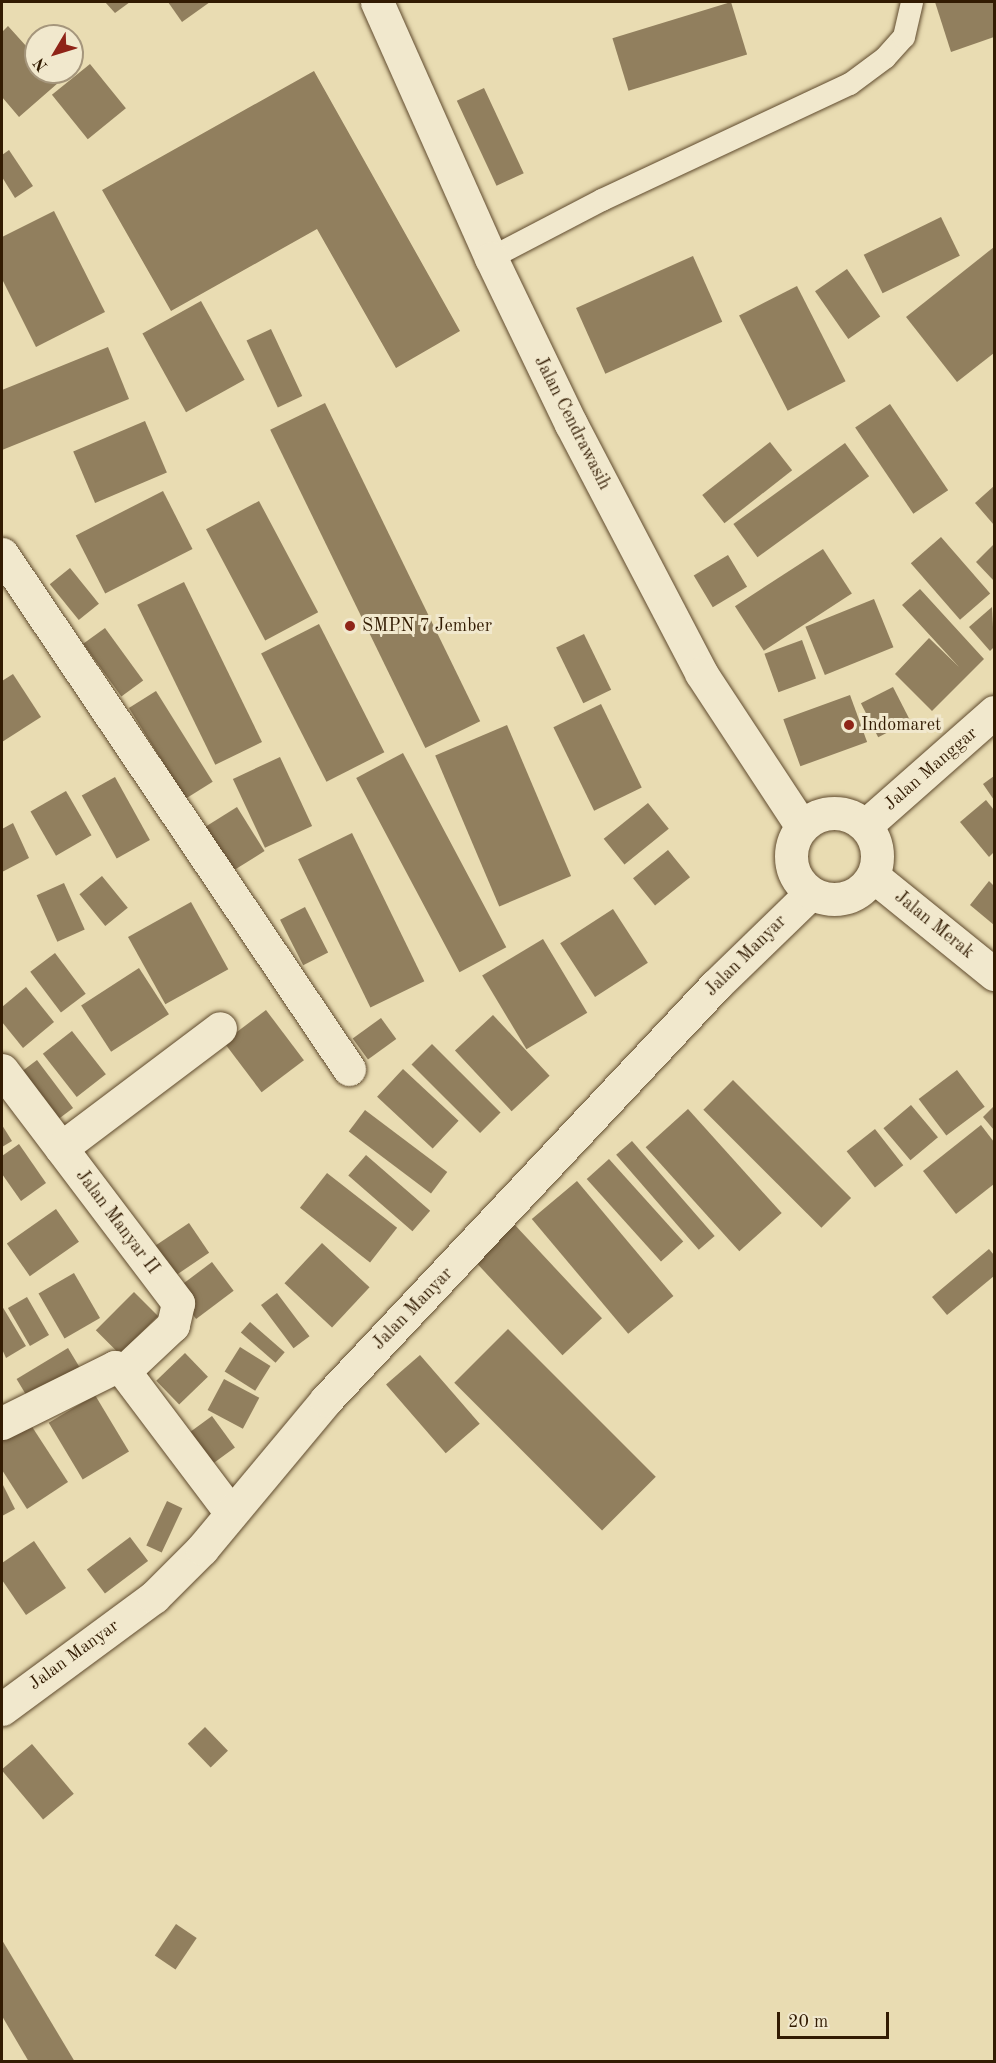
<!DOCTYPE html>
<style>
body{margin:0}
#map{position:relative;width:996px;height:2063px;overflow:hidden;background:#e9dcb2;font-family:"Old Standard TT",serif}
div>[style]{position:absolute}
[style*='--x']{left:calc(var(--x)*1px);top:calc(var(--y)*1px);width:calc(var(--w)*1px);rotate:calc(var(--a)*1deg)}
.building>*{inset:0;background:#917f5e;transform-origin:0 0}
.roads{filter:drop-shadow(0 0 2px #604b2e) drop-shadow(0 0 2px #604b2e)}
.lane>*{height:22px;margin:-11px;padding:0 11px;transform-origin:11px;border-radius:11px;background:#f1e8cd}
.street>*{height:33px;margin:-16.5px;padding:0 16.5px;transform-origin:16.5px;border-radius:16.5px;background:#f1e8cd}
.secondary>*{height:33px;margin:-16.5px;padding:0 16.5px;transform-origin:16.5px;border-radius:16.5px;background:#f1e8cd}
.secondary>.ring{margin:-16.5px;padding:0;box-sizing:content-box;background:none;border:33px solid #f1e8cd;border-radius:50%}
.dots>*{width:16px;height:16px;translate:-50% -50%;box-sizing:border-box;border:3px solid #f1e8cd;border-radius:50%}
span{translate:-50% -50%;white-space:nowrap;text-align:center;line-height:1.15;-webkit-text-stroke:6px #f1e8cd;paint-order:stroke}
.street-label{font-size:18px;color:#321b02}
.poi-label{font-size:18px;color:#321b02}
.left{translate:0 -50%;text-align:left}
.frame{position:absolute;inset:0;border:3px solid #321b02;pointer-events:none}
.north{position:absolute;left:24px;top:24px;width:60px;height:60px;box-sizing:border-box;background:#f1e8cd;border:2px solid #a5967c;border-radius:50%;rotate:232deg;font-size:16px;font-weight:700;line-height:24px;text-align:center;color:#321b02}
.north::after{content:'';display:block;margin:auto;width:21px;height:27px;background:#8f2418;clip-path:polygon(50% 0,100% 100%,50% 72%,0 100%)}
.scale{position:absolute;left:777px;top:2012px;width:112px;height:27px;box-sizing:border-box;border:3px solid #321b02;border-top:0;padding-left:8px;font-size:18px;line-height:21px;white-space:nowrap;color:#321b02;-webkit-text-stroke:4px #f1e8cd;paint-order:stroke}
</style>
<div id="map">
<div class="building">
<div style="clip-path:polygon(105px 2px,130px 2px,115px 13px)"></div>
<div style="clip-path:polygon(168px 2px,210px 2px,182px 22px)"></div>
<div style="left:731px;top:2px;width:55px;height:124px;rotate:73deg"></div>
<div style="clip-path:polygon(935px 2px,994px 2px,994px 37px,951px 52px)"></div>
<div style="clip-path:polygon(8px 26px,36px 57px,36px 72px,49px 72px,58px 83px,19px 117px,2px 97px,2px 32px)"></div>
<div style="left:90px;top:64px;width:57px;height:49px;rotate:51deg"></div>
<div style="clip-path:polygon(314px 71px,460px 331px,396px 368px,317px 229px,171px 311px,102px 190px)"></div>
<div style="left:484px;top:88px;width:94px;height:30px;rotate:65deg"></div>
<div style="clip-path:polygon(9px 150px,33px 186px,15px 198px,2px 177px,2px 155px)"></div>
<div style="clip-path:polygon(54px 211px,105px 312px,36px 347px,2px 279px,2px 237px)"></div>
<div style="left:941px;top:217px;width:43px;height:86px;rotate:64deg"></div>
<div style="clip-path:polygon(994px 247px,994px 353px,957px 382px,906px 317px)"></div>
<div style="left:693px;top:256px;width:72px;height:128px;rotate:66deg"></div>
<div style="left:847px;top:269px;width:58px;height:39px;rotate:55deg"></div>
<div style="left:797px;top:286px;width:107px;height:65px;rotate:63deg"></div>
<div style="left:201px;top:301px;width:90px;height:67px;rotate:61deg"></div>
<div style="left:271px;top:329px;width:74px;height:27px;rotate:65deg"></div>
<div style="clip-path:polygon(108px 347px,129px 399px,2px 450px,2px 390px)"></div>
<div style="left:325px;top:403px;width:354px;height:61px;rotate:64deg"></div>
<div style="left:890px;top:404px;width:104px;height:42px;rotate:56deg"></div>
<div style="left:145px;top:421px;width:56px;height:78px;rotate:67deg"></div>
<div style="left:770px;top:442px;width:36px;height:86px;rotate:52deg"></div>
<div style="left:845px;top:443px;width:41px;height:138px;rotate:54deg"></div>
<div style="clip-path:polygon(994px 486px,994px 525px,975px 503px)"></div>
<div style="left:163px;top:491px;width:65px;height:98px;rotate:63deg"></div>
<div style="left:259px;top:501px;width:126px;height:60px;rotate:62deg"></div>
<div style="left:941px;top:537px;width:75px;height:40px;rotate:49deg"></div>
<div style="clip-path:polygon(994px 544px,994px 581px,976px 562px)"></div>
<div style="left:823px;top:549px;width:53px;height:105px;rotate:57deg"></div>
<div style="left:728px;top:555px;width:37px;height:40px;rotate:59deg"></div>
<div style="left:70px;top:568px;width:46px;height:26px;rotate:51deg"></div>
<div style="left:184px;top:582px;width:178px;height:52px;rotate:64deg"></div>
<div style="clip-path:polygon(920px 589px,984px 659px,932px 711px,895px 674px,929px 638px,959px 667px,902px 605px)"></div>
<div style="left:874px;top:599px;width:52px;height:74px;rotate:68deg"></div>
<div style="clip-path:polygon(992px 607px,994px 647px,990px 651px,969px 627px)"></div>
<div style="left:319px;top:624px;width:144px;height:65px;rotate:63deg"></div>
<div style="left:105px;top:628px;width:65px;height:27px;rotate:54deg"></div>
<div style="left:584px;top:634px;width:62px;height:31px;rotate:64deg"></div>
<div style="left:802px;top:640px;width:41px;height:40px;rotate:70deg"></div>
<div style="clip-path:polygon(13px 674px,41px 717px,2px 742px,2px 681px)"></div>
<div style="left:893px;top:687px;width:38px;height:36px;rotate:63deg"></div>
<div style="left:156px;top:691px;width:107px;height:32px;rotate:58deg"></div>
<div style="left:850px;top:695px;width:50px;height:71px;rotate:70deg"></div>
<div style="left:601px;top:704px;width:93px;height:53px;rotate:64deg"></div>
<div style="left:507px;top:725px;width:164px;height:78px;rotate:67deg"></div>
<div style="left:403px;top:753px;width:220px;height:53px;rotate:62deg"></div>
<div style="left:280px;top:757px;width:76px;height:52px;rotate:65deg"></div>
<div style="clip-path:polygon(994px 776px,994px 800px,983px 784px)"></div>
<div style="left:115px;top:777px;width:72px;height:38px;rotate:61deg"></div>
<div style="left:66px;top:791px;width:51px;height:41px;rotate:60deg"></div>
<div style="clip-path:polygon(986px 800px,994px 810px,994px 852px,989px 857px,960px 822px)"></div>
<div style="left:648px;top:803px;width:33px;height:57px;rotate:51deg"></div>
<div style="left:237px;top:807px;width:52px;height:49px;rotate:58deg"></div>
<div style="clip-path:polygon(13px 823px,29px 858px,2px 872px,2px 829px)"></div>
<div style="left:352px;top:833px;width:165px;height:60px;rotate:64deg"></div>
<div style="left:668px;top:850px;width:35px;height:45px;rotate:51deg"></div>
<div style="left:102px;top:876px;width:41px;height:29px;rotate:51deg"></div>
<div style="clip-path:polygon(989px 881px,994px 886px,994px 925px,970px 905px)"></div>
<div style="left:64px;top:883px;width:51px;height:30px;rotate:66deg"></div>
<div style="left:191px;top:902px;width:77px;height:72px;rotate:61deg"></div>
<div style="left:305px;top:907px;width:51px;height:28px;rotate:63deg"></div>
<div style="left:613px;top:909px;width:64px;height:63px;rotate:57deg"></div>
<div style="left:543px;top:939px;width:86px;height:71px;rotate:59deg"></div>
<div style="left:55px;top:953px;width:51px;height:31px;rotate:53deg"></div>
<div style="left:139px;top:968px;width:55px;height:69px;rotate:57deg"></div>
<div style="clip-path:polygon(26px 987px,54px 1022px,23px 1048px,2px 1022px,2px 1007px)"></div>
<div style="left:266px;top:1010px;width:63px;height:53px;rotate:53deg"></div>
<div style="left:493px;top:1015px;width:83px;height:52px;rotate:47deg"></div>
<div style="left:381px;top:1018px;width:26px;height:35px;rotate:54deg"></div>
<div style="left:72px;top:1031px;width:55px;height:37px;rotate:52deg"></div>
<div style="left:432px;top:1044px;width:97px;height:29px;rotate:45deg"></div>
<div style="left:37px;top:1060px;width:60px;height:27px;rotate:53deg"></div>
<div style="left:403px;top:1069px;width:76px;height:38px;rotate:43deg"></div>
<div style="left:957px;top:1070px;width:46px;height:48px;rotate:53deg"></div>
<div style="left:733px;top:1080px;width:167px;height:42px;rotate:45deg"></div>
<div style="left:911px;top:1105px;width:42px;height:36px;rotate:50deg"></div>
<div style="clip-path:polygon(994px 1106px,994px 1130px,983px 1117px)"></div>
<div style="left:688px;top:1109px;width:140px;height:57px;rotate:48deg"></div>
<div style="left:365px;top:1110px;width:103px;height:27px;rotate:37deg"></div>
<div style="clip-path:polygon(2px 1125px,12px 1141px,2px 1147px)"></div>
<div style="clip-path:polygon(981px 1125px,994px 1142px,994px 1184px,956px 1214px,923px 1171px)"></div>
<div style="left:875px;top:1129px;width:46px;height:36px;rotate:52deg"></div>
<div style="left:632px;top:1141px;width:126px;height:21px;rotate:49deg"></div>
<div style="clip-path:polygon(19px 1144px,46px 1183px,21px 1201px,2px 1174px,2px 1156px)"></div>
<div style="left:366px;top:1155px;width:85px;height:27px;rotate:41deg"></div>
<div style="left:609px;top:1159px;width:111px;height:30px;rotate:48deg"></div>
<div style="left:327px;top:1173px;width:89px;height:44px;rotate:38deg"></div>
<div style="left:577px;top:1181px;width:150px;height:59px;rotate:50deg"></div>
<div style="left:56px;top:1209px;width:40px;height:60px;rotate:55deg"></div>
<div style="left:189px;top:1223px;width:36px;height:47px;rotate:56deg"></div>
<div style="left:514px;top:1224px;width:129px;height:54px;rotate:47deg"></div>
<div style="left:322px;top:1243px;width:65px;height:55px;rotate:43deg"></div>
<div style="clip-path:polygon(989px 1249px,994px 1255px,994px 1276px,947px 1315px,932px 1297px)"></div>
<div style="left:212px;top:1262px;width:36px;height:47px;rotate:53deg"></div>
<div style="left:74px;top:1273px;width:52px;height:41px;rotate:60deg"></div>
<div style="left:134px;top:1292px;width:34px;height:54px;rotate:45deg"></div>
<div style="left:277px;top:1293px;width:54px;height:20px;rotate:53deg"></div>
<div style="left:27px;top:1297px;width:44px;height:22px;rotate:60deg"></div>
<div style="clip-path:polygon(2px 1306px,26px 1346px,6px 1358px,2px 1349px)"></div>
<div style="left:250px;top:1322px;width:46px;height:14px;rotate:41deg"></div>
<div style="left:508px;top:1329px;width:209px;height:76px;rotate:45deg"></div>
<div style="left:240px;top:1347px;width:36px;height:29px;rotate:32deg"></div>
<div style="left:68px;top:1348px;width:26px;height:60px;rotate:59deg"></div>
<div style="left:185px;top:1353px;width:33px;height:40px;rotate:46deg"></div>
<div style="left:420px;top:1355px;width:91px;height:45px;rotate:49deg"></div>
<div style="left:224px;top:1379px;width:40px;height:35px;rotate:28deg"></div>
<div style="left:95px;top:1395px;width:66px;height:54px;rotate:59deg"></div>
<div style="left:212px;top:1416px;width:39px;height:33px;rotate:54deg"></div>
<div style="clip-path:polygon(27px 1419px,68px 1482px,27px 1509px,2px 1470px,2px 1436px)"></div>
<div style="clip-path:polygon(2px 1483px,15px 1509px,2px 1516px)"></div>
<div style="left:167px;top:1501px;width:17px;height:49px;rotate:25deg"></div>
<div style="left:130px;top:1537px;width:30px;height:54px;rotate:53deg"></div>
<div style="clip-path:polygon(34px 1541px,66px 1588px,26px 1615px,2px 1580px,2px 1563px)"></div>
<div style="left:205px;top:1727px;width:33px;height:24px;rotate:46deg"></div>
<div style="left:32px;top:1744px;width:65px;height:40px;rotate:50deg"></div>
<div style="left:176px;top:1924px;width:25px;height:38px;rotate:34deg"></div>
<div style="clip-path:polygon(2px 1940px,75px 2062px,29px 2062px,2px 2016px)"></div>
</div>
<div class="roads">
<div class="lane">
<div style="--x:491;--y:258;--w:125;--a:-27.6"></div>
<div style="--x:602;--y:200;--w:274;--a:-25.1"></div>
<div style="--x:850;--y:84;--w:44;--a:-36.6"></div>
<div style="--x:885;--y:58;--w:28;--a:-48"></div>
<div style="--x:904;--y:37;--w:36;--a:-77"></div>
</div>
<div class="street">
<div style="--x:2;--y:554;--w:621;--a:56.03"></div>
<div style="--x:2;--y:1070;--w:292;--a:52.9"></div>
<div style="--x:178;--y:1303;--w:23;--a:103"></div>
<div style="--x:173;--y:1325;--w:67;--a:136.8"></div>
<div style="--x:61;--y:1148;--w:199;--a:-37"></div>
<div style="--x:2;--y:1423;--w:126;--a:-26.4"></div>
<div style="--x:115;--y:1367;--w:10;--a:24"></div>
<div style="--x:124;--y:1371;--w:178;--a:53"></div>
<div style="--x:2;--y:1709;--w:189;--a:-36.4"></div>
<div style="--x:154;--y:1597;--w:68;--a:-45"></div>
<div style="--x:202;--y:1549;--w:194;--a:-50.2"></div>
<div style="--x:326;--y:1400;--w:569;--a:-46.78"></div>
<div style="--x:716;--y:985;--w:132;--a:-44.1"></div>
</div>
<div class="secondary">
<div style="--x:377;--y:2;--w:280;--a:66"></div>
<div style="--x:491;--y:258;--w:184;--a:64.3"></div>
<div style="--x:571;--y:424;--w:281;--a:62.4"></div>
<div style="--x:701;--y:673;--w:184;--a:56.7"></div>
<div class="ring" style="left:791px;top:813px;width:53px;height:53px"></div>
<div style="--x:866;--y:825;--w:171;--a:-41.4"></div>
<div style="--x:873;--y:876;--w:156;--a:39"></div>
</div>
</div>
<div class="dots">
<div style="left:350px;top:626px;background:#8f2418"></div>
<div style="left:849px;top:725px;background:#8f2418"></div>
</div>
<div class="street-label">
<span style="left:572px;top:423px;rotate:63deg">Jalan Cendrawasih</span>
<span style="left:931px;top:769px;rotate:-41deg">Jalan Manggar</span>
<span style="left:934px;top:925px;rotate:39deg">Jalan Merak</span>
<span style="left:746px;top:956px;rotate:-45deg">Jalan Manyar</span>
<span style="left:117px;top:1222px;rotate:53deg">Jalan Manyar II</span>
<span style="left:413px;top:1309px;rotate:-46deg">Jalan Manyar</span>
<span style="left:74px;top:1655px;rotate:-36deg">Jalan Manyar</span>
</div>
<div class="poi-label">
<span class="left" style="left:362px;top:626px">SMPN 7 Jember</span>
<span class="left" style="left:861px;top:725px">Indomaret</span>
</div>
<div class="frame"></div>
<div class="north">N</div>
<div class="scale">20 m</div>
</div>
